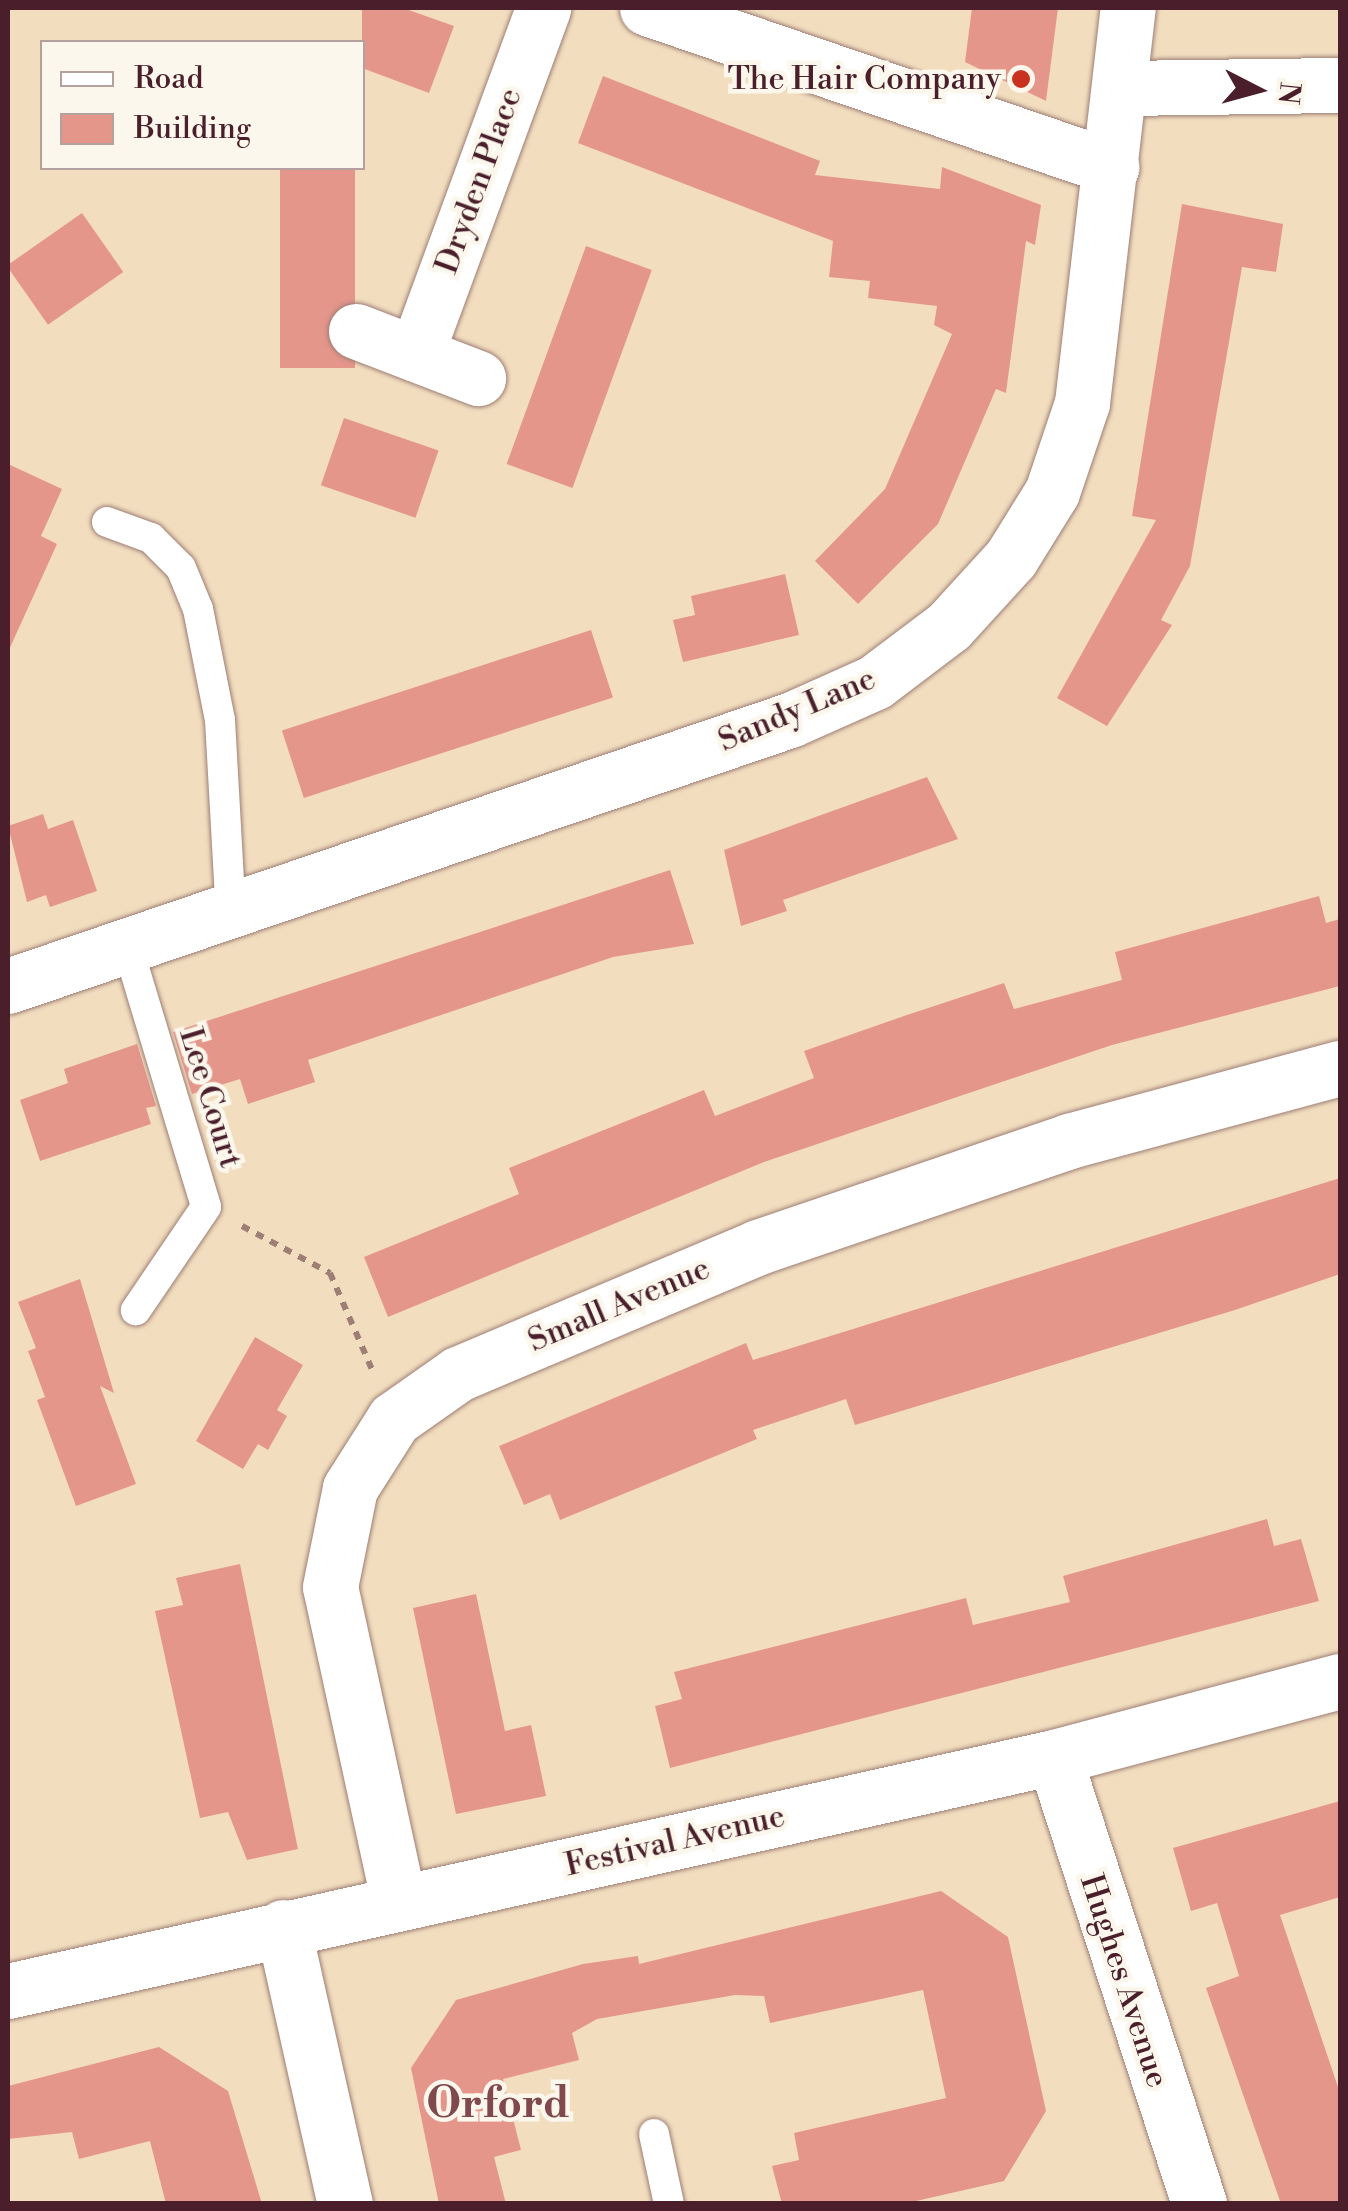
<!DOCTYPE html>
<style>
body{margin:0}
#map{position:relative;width:1348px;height:2211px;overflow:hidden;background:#f2debf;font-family:"Libre Bodoni",serif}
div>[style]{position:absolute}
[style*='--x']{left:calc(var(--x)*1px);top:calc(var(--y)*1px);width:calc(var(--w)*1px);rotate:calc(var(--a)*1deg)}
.building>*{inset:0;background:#e5968b;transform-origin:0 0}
.path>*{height:6px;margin-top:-3px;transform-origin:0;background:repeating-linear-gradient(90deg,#9e7e75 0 8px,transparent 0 16px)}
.roads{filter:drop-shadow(0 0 2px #9e7e75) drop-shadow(0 0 2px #9e7e75)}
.lane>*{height:30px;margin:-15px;padding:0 15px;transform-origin:15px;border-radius:15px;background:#fff}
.street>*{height:55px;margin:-27.5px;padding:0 27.5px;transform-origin:27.5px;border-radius:27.5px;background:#fff}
.dots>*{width:28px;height:28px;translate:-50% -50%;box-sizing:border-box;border:5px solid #fbf7ec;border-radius:50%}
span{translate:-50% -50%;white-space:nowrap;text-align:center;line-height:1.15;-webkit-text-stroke:9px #fbf7ec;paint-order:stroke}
.poi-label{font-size:32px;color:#4a1f2b}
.right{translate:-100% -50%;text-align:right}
.street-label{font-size:32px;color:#4a1f2b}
.district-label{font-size:42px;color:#80494d;font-weight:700}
.frame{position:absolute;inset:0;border:10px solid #4a1f2b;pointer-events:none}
.legend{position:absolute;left:40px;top:40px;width:325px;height:130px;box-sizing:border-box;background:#fbf7ec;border:2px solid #b4a19f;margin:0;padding:12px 18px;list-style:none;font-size:30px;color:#4a1f2b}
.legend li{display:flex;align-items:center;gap:20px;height:50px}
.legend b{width:50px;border:2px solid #b4a19f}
.north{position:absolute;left:1208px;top:40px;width:100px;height:100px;-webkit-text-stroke:8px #fbf7ec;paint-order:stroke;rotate:96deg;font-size:28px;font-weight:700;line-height:40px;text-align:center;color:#4a1f2b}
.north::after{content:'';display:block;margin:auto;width:35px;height:45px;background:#4a1f2b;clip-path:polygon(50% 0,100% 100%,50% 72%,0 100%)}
</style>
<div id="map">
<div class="building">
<div style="clip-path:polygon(362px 8px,403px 8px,454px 26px,429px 93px,362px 68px)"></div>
<div style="clip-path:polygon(972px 8px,1058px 8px,1046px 101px,965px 62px)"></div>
<div style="clip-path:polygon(603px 76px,820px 161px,815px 175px,940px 189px,942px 167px,1041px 205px,1035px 245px,1026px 241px,1006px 393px,996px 389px,938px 524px,858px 604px,815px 561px,885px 489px,952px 334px,934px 325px,937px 306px,868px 298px,870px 281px,829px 277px,833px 241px,578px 143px)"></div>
<div style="left:280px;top:168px;width:75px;height:200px"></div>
<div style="clip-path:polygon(1182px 204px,1283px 224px,1276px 272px,1242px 267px,1190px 566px,1161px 620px,1172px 625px,1107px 726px,1057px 698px,1156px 520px,1132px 516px)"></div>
<div style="left:82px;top:213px;width:72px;height:92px;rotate:55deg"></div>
<div style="left:586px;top:246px;width:70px;height:232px;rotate:20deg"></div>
<div style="left:344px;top:418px;width:100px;height:71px;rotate:19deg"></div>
<div style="clip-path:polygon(8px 464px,62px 489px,41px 536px,57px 544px,8px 652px)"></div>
<div style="clip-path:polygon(785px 574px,799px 635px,683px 662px,673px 620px,695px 615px,691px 596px)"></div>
<div style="left:591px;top:630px;width:71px;height:325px;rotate:72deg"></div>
<div style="clip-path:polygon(927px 777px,958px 839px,783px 900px,787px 911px,741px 926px,724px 850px)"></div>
<div style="clip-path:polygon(43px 814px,48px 829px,73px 820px,97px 891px,50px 907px,46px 895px,27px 902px,8px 826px)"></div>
<div style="clip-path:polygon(670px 870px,694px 944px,613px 957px,308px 1060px,315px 1082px,248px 1104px,240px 1079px,192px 1094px,173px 1032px)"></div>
<div style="clip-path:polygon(1319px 896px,1326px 923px,1340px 919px,1340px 986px,1112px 1045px,764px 1162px,388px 1317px,364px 1257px,519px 1194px,509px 1168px,704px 1090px,715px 1116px,814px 1078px,804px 1051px,904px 1016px,1004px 983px,1014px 1009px,1122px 980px,1115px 952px)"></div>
<div style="clip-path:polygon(137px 1044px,156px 1106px,146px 1108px,151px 1124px,40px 1161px,20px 1100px,68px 1083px,64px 1069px)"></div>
<div style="clip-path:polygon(1340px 1178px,1340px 1274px,1235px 1310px,855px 1425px,846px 1399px,753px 1430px,757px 1439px,560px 1520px,550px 1494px,524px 1505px,499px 1446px,746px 1343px,753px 1360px)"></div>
<div style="clip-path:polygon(80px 1279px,114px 1393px,100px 1386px,136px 1484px,76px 1506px,37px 1400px,45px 1397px,28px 1351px,36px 1348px,18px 1302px)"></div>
<div style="clip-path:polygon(255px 1337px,303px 1365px,277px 1410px,287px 1416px,268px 1450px,258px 1444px,243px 1469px,196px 1441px)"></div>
<div style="clip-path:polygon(1267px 1519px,1274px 1546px,1301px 1539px,1319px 1601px,670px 1768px,655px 1706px,682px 1699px,674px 1672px,966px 1598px,973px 1625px,1070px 1602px,1063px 1576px)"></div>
<div style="clip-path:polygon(240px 1564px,298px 1849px,247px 1860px,228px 1812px,200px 1818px,155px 1611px,183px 1605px,176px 1578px)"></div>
<div style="clip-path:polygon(476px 1594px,505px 1731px,531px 1725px,546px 1796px,456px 1814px,413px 1608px)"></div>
<div style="clip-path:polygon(1340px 1801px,1340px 1897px,1280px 1915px,1340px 2093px,1340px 2204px,1281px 2204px,1206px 1988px,1239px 1976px,1217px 1903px,1191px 1911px,1173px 1848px)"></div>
<div style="clip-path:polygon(941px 1891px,1008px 1937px,1046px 2111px,1004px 2181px,903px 2204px,782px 2204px,772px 2166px,799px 2160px,794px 2133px,946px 2098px,923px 1990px,770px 2023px,764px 1996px,735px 1995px,597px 2019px,572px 2033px,579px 2060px,503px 2079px,521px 2150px,494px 2157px,506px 2204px,439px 2204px,411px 2068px,456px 2000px,583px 1964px,638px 1956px,639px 1964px)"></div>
<div style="clip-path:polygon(159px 2047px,228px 2091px,262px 2204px,166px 2204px,150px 2141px,79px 2159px,72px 2132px,8px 2139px,8px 2086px)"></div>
</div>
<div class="path">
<div style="--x:242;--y:1226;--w:100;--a:28.1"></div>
<div style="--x:330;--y:1273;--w:108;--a:66.5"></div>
</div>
<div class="roads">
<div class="lane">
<div style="--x:107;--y:522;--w:47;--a:20"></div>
<div style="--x:151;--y:538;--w:42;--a:45"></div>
<div style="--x:181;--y:568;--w:44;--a:67.5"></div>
<div style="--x:198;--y:609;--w:113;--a:78.8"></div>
<div style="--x:220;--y:720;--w:194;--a:86.8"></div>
<div style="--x:128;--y:948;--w:270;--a:73.2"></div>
<div style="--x:206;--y:1207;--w:125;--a:124.2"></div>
<div style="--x:654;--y:2134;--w:72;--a:77.9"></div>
</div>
<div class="street">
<div style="--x:647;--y:8;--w:491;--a:18.9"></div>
<div style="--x:1122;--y:88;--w:218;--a:-0.8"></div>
<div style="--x:356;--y:331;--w:131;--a:21.1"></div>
<div style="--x:416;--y:354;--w:369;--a:-69.8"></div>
<div style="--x:8;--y:986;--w:826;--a:-18.79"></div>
<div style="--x:790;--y:720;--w:93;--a:-24.1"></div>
<div style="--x:875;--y:682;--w:93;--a:-37.1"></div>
<div style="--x:949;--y:626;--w:92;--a:-47.6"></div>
<div style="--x:1011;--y:558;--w:78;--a:-58.2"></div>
<div style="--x:1052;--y:492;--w:94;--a:-71.4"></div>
<div style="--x:1082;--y:403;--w:398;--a:-83.4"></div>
<div style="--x:1054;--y:1757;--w:470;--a:72"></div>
<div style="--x:399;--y:1903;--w:323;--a:-102.3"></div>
<div style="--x:330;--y:1587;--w:101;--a:-78.6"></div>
<div style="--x:350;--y:1488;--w:82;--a:-57.5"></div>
<div style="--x:394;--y:1419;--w:78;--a:-35.1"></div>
<div style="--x:458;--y:1374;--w:326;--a:-22.9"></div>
<div style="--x:758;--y:1247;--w:329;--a:-18.8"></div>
<div style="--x:1069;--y:1141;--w:281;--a:-15.1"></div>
<div style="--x:283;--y:1927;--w:284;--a:77.4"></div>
<div style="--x:8;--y:1991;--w:1072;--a:-12.61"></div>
<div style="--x:1054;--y:1757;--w:296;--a:-14.9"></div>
</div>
</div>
<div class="dots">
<div style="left:1021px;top:79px;background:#c8321e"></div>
</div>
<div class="poi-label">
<span class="right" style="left:1001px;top:79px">The Hair Company</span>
</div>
<div class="street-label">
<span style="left:479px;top:181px;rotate:-70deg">Dryden Place</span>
<span style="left:797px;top:710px;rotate:-23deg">Sandy Lane</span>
<span style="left:210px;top:1098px;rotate:73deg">Lee Court</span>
<span style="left:619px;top:1305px;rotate:-23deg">Small Avenue</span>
<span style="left:675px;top:1841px;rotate:-13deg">Festival Avenue</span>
<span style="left:1124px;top:1981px;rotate:72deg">Hughes Avenue</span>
</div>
<div class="district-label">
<span style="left:498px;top:2105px">Orford</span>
</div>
<div class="frame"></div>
<ul class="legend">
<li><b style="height:12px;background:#fff"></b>Road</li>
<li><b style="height:28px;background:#e5968b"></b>Building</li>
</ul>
<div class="north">N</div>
</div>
